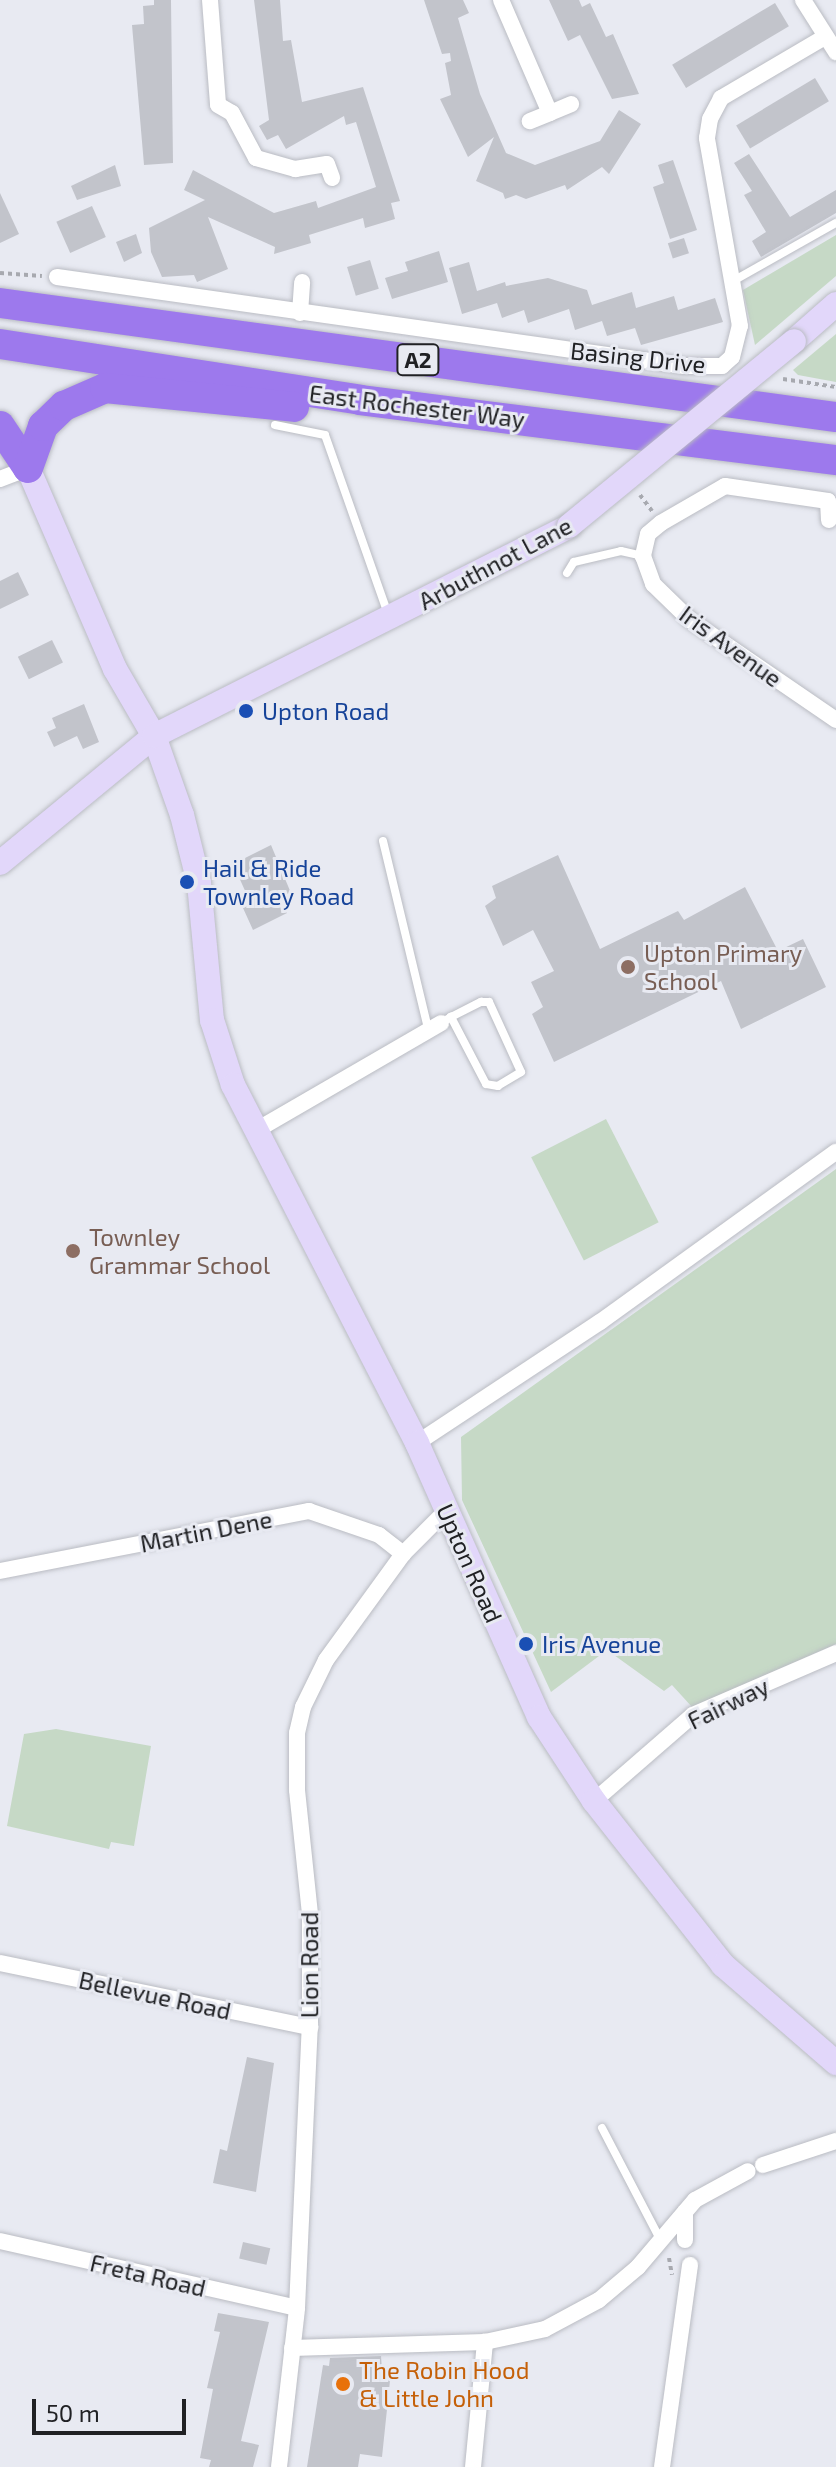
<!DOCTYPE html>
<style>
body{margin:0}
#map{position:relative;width:836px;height:2467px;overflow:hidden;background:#e8eaf2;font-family:"Exo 2",sans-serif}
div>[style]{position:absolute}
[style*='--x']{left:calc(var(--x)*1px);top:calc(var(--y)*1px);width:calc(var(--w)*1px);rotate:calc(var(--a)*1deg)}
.green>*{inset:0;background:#c6d9c6;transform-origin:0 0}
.building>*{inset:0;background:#c2c4cb;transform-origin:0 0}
.path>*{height:4px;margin-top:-2px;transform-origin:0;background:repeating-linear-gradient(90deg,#a7a9af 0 4px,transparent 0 8px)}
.roads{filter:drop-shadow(0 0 2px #babcc3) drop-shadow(0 0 2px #babcc3)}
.lane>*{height:8px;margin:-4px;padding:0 4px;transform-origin:4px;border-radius:4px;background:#fff}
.street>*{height:16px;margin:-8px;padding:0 8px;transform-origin:8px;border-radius:8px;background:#fff}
.secondary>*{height:24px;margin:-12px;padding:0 12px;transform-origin:12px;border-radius:12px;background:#e2d7fa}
.highway>*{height:30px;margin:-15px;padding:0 15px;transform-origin:15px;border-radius:15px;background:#9d79ed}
.bridges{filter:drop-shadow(0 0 2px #babcc3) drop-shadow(0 0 2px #babcc3)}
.secondary-bridge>*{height:24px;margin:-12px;padding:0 12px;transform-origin:12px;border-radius:12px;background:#e2d7fa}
.dots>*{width:22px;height:22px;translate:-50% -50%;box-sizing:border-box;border:4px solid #e8eaf2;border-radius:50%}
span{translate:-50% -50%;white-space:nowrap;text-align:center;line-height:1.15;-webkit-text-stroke:6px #e8eaf2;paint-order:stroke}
.shield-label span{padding:2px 6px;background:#e8eaf2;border:2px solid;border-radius:6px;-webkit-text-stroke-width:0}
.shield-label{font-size:22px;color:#202124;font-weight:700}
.street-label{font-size:24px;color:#202124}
.transit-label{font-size:24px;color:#164399}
.left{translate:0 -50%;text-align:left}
.education-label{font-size:24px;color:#785e54}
.food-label{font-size:24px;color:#c56008}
.scale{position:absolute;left:32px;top:2399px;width:154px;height:36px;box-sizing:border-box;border:4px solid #202124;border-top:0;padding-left:10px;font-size:24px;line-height:28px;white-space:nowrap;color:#202124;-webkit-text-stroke:6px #e8eaf2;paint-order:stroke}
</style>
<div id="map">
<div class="green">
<div style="clip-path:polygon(836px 235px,836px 276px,755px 345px,743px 290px)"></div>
<div style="clip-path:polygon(836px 334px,836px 382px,798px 375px,793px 370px)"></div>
<div style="left:606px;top:1119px;width:116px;height:84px;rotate:63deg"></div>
<div style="clip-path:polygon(836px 1169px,836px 1644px,692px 1707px,672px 1685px,664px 1691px,607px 1650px,551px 1692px,462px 1500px,461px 1437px)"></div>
<div style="clip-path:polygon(56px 1729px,151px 1746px,134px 1846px,111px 1842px,109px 1849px,7px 1826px,24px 1734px)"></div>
</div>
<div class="building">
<div style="clip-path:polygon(154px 0,171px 0,173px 163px,144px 165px,132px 25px,144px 24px,143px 6px,154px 5px)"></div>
<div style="clip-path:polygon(254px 0,280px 0,283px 41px,291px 40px,302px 102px,363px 87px,400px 201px,391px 203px,395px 219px,365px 228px,363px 218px,309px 235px,311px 243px,274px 254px,275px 247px,208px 217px,228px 269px,197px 282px,194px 275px,162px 277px,151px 252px,149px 228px,205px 200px,184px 190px,193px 170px,274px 213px,316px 201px,318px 208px,376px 187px,356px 122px,346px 125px,344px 116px,286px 149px,278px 135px,267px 140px,259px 126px,269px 120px)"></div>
<div style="clip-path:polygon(424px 0,463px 0,469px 13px,458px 18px,480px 94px,506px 153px,535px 165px,600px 141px,619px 110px,641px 124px,609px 174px,602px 167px,567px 190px,565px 185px,526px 199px,516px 195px,505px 199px,503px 193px,476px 181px,494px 137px,468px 157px,440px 99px,451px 95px,445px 63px,451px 61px,450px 53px,442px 54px)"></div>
<div style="clip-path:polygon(549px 0,579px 0,582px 7px,590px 3px,606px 37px,613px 34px,639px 94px,612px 99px,580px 35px,568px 41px)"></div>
<div style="left:775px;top:3px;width:27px;height:120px;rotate:59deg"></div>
<div style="left:815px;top:78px;width:27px;height:92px;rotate:59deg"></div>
<div style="clip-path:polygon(749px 154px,790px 217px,836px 190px,836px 213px,761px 257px,752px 241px,766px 232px,744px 195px,752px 191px,734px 163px)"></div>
<div style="clip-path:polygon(673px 160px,697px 230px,670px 239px,653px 187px,664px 183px,658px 165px)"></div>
<div style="clip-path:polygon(115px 165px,121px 186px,77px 200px,71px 186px)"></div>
<div style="clip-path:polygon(0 193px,19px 234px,0 243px)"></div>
<div style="left:92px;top:206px;width:34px;height:39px;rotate:66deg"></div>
<div style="clip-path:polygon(136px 234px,142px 253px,124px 262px,116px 242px)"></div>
<div style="left:684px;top:238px;width:16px;height:17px;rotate:72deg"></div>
<div style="clip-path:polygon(439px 251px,448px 282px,392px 299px,385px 278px,408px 271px,405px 262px)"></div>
<div style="left:370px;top:260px;width:30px;height:24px;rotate:73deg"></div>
<div style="clip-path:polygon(469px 262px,477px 291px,505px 282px,506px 286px,548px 278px,587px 290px,592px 305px,632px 292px,636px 308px,674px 296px,678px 310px,715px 298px,723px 322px,641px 345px,635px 328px,607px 336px,602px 321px,575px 330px,569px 309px,528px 323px,524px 310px,502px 318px,497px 303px,462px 314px,449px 268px)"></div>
<div style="clip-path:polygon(18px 572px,29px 595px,0 609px,0 581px)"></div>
<div style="left:52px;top:640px;width:25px;height:38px;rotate:64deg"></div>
<div style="clip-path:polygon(84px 704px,99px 742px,83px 749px,77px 736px,54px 747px,47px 732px,56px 728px,52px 718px)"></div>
<div style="clip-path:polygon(271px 845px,293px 898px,282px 903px,287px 913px,253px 930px,243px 908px,251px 904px,233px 864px)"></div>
<div style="clip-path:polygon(558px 855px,600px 949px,678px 911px,684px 920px,745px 887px,778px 951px,803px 939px,826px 987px,741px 1029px,721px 981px,554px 1062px,532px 1014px,543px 1007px,531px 982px,554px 971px,533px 930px,503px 946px,485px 906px,496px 898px,492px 886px)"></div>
<div style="clip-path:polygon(247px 2057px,274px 2063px,256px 2192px,213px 2183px,220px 2149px,227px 2151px)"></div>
<div style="left:243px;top:2242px;width:28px;height:17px;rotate:13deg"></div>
<div style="clip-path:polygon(218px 2313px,269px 2322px,241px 2441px,259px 2445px,253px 2467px,209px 2467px,211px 2460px,200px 2458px,213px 2389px,207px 2388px,220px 2332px,214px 2331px)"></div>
<div style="clip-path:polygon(381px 2356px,382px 2370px,391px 2371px,382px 2457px,360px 2454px,358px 2467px,307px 2467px,323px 2365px,329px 2366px,330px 2358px)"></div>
</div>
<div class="path">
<div style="--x:0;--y:273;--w:42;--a:4.1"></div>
<div style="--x:783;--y:379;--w:54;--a:8.6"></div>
<div style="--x:640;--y:495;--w:20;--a:53"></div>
<div style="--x:669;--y:2258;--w:17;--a:80"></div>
</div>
<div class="roads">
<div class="lane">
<div style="--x:733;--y:281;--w:118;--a:-29.4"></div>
<div style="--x:275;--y:425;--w:51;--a:11.3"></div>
<div style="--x:325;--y:435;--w:190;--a:70.6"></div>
<div style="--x:567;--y:573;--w:13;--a:-58"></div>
<div style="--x:574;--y:562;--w:48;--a:-13.2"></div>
<div style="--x:621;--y:551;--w:23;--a:13"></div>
<div style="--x:383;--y:841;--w:193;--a:76.5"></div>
<div style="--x:441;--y:1023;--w:12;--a:-31"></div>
<div style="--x:451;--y:1017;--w:34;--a:-27"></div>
<div style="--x:481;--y:1002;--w:8;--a:0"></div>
<div style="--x:489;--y:1002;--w:77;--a:65.4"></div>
<div style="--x:521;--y:1072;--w:27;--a:149"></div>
<div style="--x:498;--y:1086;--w:12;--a:-171"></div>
<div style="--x:486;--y:1084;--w:76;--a:-117.6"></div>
<div style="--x:602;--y:2128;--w:125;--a:62.4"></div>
</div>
<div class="street">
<div style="--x:210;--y:0;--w:105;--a:85.6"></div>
<div style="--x:218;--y:105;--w:16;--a:30"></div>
<div style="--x:232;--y:113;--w:51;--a:61.9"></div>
<div style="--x:256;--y:158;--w:41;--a:15.8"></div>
<div style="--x:295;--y:169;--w:32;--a:-9"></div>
<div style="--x:327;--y:164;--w:15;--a:70"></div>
<div style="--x:501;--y:0;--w:123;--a:66.6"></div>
<div style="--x:550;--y:113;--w:22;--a:158"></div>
<div style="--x:803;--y:0;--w:62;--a:57.6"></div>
<div style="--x:550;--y:113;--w:23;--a:-23"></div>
<div style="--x:57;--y:277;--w:634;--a:8.07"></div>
<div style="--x:685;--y:366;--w:37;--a:0"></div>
<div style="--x:722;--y:366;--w:13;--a:-42"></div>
<div style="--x:732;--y:357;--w:32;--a:-76"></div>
<div style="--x:740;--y:326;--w:191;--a:-100"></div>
<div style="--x:707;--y:138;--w:19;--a:-81"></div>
<div style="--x:710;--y:119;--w:24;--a:-62"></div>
<div style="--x:721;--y:98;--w:121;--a:-30.4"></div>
<div style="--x:300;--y:313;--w:31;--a:-86"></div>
<div style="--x:0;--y:479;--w:30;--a:-21"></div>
<div style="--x:829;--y:520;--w:19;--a:-93"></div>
<div style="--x:828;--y:501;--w:104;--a:-171.7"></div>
<div style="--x:725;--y:486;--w:74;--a:150"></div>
<div style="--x:661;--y:523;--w:17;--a:140"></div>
<div style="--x:648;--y:534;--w:23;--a:103"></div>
<div style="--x:643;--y:556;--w:30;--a:70"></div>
<div style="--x:653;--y:584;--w:52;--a:44.2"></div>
<div style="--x:690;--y:620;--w:177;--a:34.4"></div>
<div style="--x:255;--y:1131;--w:215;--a:-30.1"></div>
<div style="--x:417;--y:1443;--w:219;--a:-33.5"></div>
<div style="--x:600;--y:1322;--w:291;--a:-35.8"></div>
<div style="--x:0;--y:1571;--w:315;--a:-11"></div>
<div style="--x:309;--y:1511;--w:74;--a:18.9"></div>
<div style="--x:379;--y:1535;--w:31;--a:38"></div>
<div style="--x:594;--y:1801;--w:131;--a:-41"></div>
<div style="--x:693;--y:1715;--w:156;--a:-23.4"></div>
<div style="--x:0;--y:1963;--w:317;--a:11.7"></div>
<div style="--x:763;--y:2165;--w:77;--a:-18.2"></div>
<div style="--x:685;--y:2212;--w:28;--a:90"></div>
<div style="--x:0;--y:2241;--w:304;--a:12.7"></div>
<div style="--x:292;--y:2348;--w:193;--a:-1.8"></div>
<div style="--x:485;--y:2342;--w:61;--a:-12.2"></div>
<div style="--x:545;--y:2329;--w:61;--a:-28.2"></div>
<div style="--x:599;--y:2300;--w:51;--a:-40.2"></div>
<div style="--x:638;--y:2267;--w:88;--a:-49.6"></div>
<div style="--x:695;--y:2200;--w:60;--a:-28.7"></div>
<div style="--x:279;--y:2467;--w:160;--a:-83.5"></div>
<div style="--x:297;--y:2308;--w:281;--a:-87.4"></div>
<div style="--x:310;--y:2027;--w:113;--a:-90"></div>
<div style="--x:310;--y:1914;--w:125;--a:-96"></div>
<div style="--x:297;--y:1790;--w:57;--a:-90"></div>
<div style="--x:297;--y:1733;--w:27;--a:-77"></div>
<div style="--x:303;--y:1707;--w:52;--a:-63.9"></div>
<div style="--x:326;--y:1660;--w:131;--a:-54"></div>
<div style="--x:403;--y:1554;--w:61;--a:-45"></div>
<div style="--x:473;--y:2467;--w:126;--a:-84.5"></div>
<div style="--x:662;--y:2467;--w:204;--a:-82.1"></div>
</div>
<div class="secondary">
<div style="--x:794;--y:341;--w:56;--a:-41.4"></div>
<div style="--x:28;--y:468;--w:219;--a:66.6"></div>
<div style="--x:115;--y:669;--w:78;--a:59.8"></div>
<div style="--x:154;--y:736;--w:84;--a:70.5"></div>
<div style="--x:182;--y:815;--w:70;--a:76"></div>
<div style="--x:199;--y:883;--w:138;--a:84.6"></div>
<div style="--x:212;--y:1020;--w:68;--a:72.1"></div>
<div style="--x:233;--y:1085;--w:403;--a:62.8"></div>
<div style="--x:417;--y:1443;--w:300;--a:66"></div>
<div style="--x:539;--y:1717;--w:100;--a:56.8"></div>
<div style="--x:594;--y:1801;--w:209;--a:51.8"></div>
<div style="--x:723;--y:1965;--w:150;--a:40.9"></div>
<div style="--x:0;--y:863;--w:200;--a:-39.5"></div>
<div style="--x:154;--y:736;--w:465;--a:-26.8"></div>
</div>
<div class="highway">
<div style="--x:0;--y:303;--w:844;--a:7.77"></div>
<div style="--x:0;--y:344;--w:364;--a:8.8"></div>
<div style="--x:360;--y:400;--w:480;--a:7.2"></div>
<div style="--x:0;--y:426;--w:50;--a:56.3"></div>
<div style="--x:28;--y:468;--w:45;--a:-70.3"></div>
<div style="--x:43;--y:426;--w:29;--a:-44"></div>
<div style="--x:64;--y:406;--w:45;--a:-23.7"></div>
<div style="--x:105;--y:388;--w:190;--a:5.7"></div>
</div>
</div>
<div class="bridges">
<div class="secondary-bridge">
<div style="--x:569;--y:526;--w:291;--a:-39.4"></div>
</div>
</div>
<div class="dots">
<div style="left:246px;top:711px;background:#1a4fb4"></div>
<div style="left:187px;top:882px;background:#1a4fb4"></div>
<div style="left:628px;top:967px;background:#8d6e63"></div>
<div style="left:73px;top:1251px;background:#8d6e63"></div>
<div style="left:526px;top:1644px;background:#1a4fb4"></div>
<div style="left:343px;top:2384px;background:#e8710a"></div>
</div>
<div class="shield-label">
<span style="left:418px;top:360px">A2</span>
</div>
<div class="street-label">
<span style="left:638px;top:357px;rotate:6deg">Basing Drive</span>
<span style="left:417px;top:406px;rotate:7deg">East Rochester Way</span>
<span style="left:495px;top:563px;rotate:-28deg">Arbuthnot Lane</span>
<span style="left:731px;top:646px;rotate:36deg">Iris Avenue</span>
<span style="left:206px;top:1531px;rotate:-11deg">Martin Dene</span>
<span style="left:470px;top:1563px;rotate:66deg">Upton Road</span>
<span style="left:728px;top:1703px;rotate:-26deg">Fairway</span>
<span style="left:309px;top:1965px;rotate:-90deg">Lion Road</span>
<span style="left:155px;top:1995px;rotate:12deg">Bellevue Road</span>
<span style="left:148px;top:2275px;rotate:13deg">Freta Road</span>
</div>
<div class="transit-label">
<span class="left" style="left:262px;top:711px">Upton Road</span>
<span class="left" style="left:203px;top:882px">Hail &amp; Ride<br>Townley Road</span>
<span class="left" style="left:542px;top:1644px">Iris Avenue</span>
</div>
<div class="education-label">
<span class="left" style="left:644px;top:967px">Upton Primary<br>School</span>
<span class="left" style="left:89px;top:1251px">Townley<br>Grammar School</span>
</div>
<div class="food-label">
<span class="left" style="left:359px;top:2384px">The Robin Hood<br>&amp; Little John</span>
</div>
<div class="scale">50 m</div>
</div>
